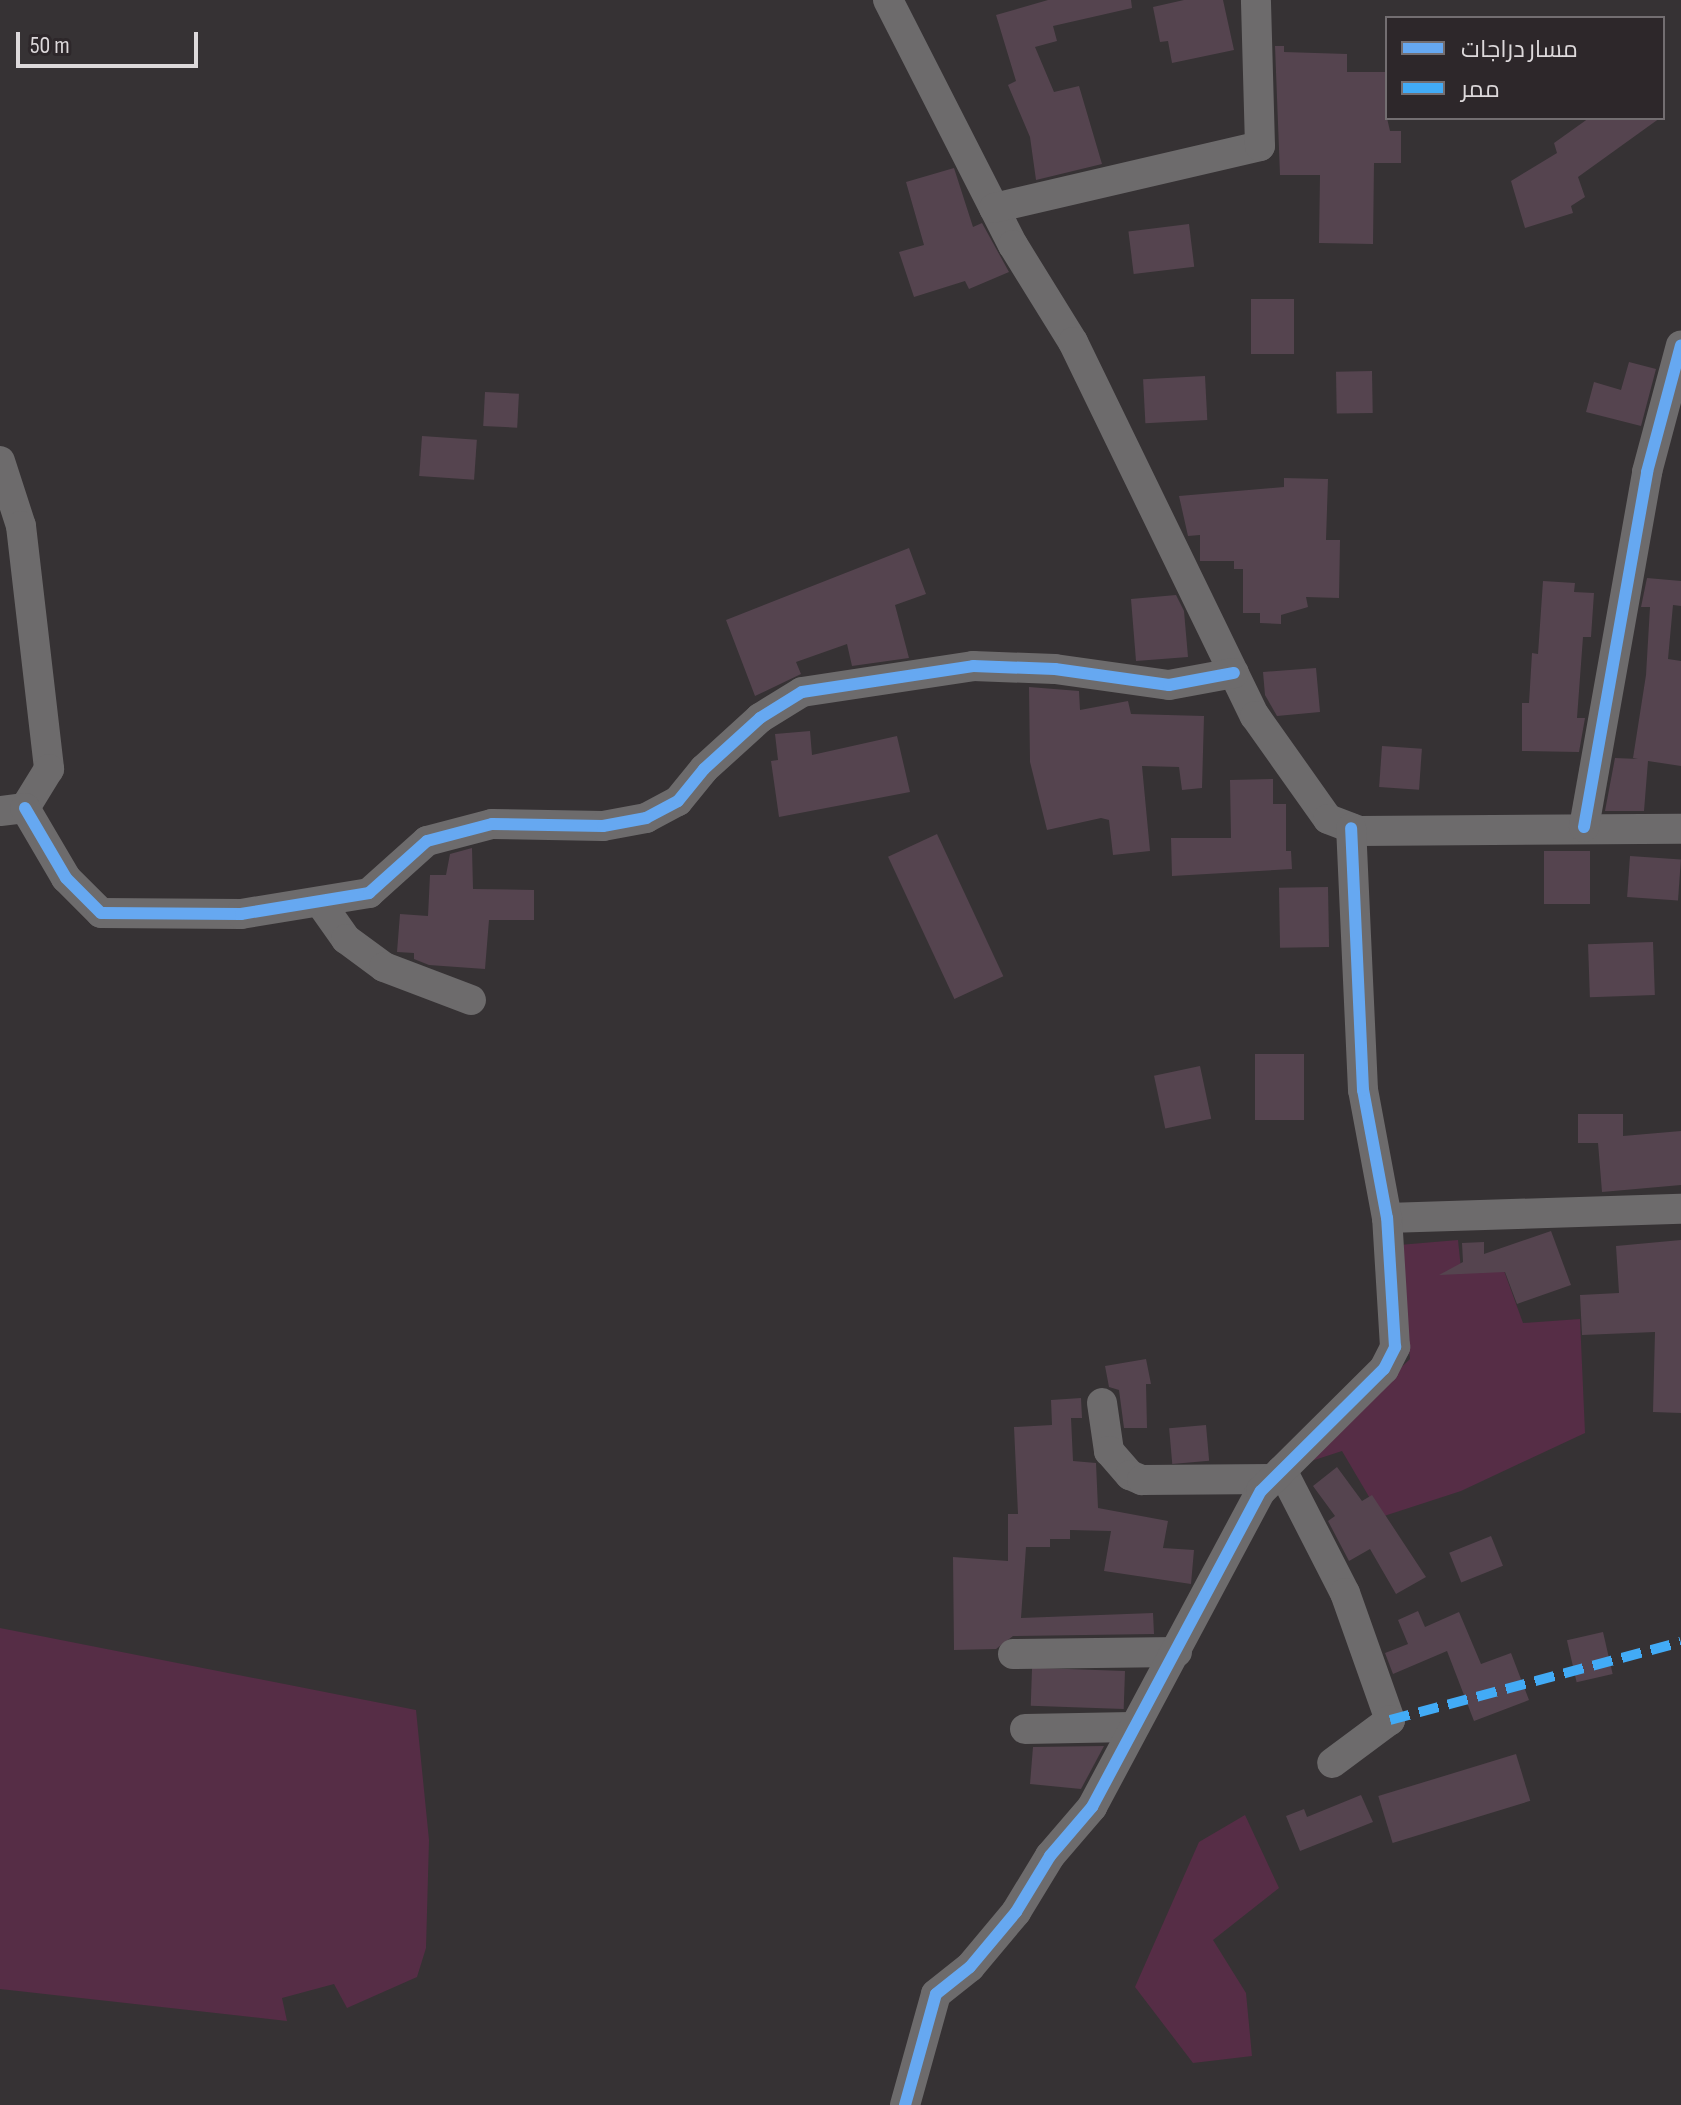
<!DOCTYPE html>
<meta charset="utf-8">
<style>
body{margin:0}
#map{position:relative;width:1681px;height:2105px;overflow:hidden;background:#363234;font-family:"Sofia Sans Condensed",Cairo,sans-serif}
div>[style]{position:absolute}
[style*='--x']{left:calc(var(--x)*1px);top:calc(var(--y)*1px);width:calc(var(--w)*1px);rotate:calc(var(--a)*1deg)}
.green>*{inset:0;background:#562d46}
.building>*{inset:0;background:#55444f;transform-origin:0 0}
.minor>*{height:30px;margin:-15px;padding:0 15px;transform-origin:15px;border-radius:15px;background:#6d6b6c}
.quiet>*{height:10px;margin-top:-5px;transform-origin:0;background:repeating-linear-gradient(90deg,#42abf6 0 20px,transparent 0 30px)}
.cycleway>*{height:12px;margin:-6px;padding:0 6px;transform-origin:6px;border-radius:6px;background:#66a8f1}
span{translate:-50% -50%;white-space:nowrap;text-align:center;line-height:1.15;-webkit-text-stroke:6px #2d272a;paint-order:stroke}
.legend{position:absolute;left:1385px;top:16px;width:280px;height:104px;box-sizing:border-box;background:#2d272a;border:2px solid #736e71;margin:0;padding:10px 14px;list-style:none;font-size:24px;color:#ddd9db}
.legend li{display:flex;align-items:center;gap:16px;height:40px}
.legend b{width:40px;border:2px solid #736e71}
.scale{position:absolute;left:16px;top:32px;width:182px;height:36px;box-sizing:border-box;border:4px solid #ddd9db;border-top:0;padding-left:10px;font-size:24px;line-height:28px;white-space:nowrap;color:#ddd9db;-webkit-text-stroke:6px #2d272a;paint-order:stroke}
</style>
<div id="map">
<div class="green">
<div style="clip-path:polygon(1458px 1240px,1461px 1269px,1503px 1268px,1523px 1323px,1580px 1319px,1585px 1433px,1461px 1491px,1381px 1517px,1342px 1451px,1299px 1465px,1410px 1359px,1399px 1245px)"></div>
<div style="clip-path:polygon(0 1628px,416px 1710px,429px 1840px,426px 1948px,417px 1977px,347px 2008px,334px 1984px,282px 1998px,287px 2021px,0 1989px)"></div>
<div style="clip-path:polygon(1245px 1815px,1279px 1888px,1213px 1940px,1246px 1993px,1252px 2056px,1193px 2063px,1135px 1987px,1199px 1842px)"></div>
</div>
<div class="building">
<div style="clip-path:polygon(1048px 0,1131px 0,1132px 8px,1053px 26px,1057px 41px,1035px 47px,1054px 92px,1079px 86px,1102px 164px,1036px 180px,1030px 137px,1008px 85px,1016px 81px,996px 15px)"></div>
<div style="clip-path:polygon(1184px 0,1223px 0,1234px 50px,1172px 63px,1168px 41px,1160px 42px,1153px 7px)"></div>
<div style="clip-path:polygon(1275px 46px,1284px 46px,1284px 52px,1347px 54px,1347px 72px,1387px 72px,1387px 118px,1390px 131px,1401px 131px,1401px 163px,1374px 163px,1373px 244px,1319px 243px,1320px 175px,1280px 175px)"></div>
<div style="clip-path:polygon(1589px 118px,1660px 118px,1578px 177px,1585px 197px,1571px 206px,1573px 213px,1525px 228px,1511px 181px,1557px 153px,1554px 143px)"></div>
<div style="clip-path:polygon(954px 168px,973px 227px,982px 223px,1009px 272px,969px 289px,965px 281px,914px 297px,899px 252px,924px 245px,906px 182px)"></div>
<div style="left:1189px;top:224px;width:43px;height:61px;rotate:83deg"></div>
<div style="left:1251px;top:299px;width:43px;height:55px"></div>
<div style="clip-path:polygon(1629px 362px,1656px 369px,1641px 426px,1586px 412px,1594px 382px,1621px 390px)"></div>
<div style="left:1372px;top:371px;width:42px;height:36px;rotate:89deg"></div>
<div style="left:1205px;top:376px;width:44px;height:62px;rotate:87deg"></div>
<div style="left:485px;top:392px;width:34px;height:34px;rotate:3deg"></div>
<div style="left:422px;top:436px;width:55px;height:40px;rotate:4deg"></div>
<div style="clip-path:polygon(1284px 478px,1328px 479px,1326px 540px,1340px 540px,1339px 598px,1306px 597px,1308px 607px,1281px 615px,1281px 624px,1260px 623px,1260px 613px,1243px 613px,1243px 569px,1234px 569px,1234px 561px,1200px 561px,1200px 535px,1188px 536px,1179px 496px,1284px 487px)"></div>
<div style="clip-path:polygon(909px 548px,926px 594px,895px 605px,909px 658px,852px 666px,847px 644px,796px 662px,801px 674px,755px 696px,726px 620px)"></div>
<div style="clip-path:polygon(1647px 578px,1681px 581px,1681px 606px,1673px 605px,1668px 659px,1681px 661px,1681px 766px,1648px 761px,1644px 811px,1605px 811px,1615px 758px,1638px 759px,1633px 758px,1646px 675px,1650px 607px,1641px 607px)"></div>
<div style="clip-path:polygon(1543px 581px,1575px 583px,1574px 592px,1594px 593px,1591px 637px,1583px 637px,1577px 718px,1585px 718px,1579px 752px,1522px 751px,1522px 703px,1529px 703px,1532px 653px,1538px 654px)"></div>
<div style="clip-path:polygon(1176px 595px,1184px 611px,1188px 657px,1136px 661px,1131px 599px)"></div>
<div style="clip-path:polygon(1316px 668px,1320px 712px,1277px 716px,1265px 695px,1263px 672px)"></div>
<div style="clip-path:polygon(1029px 687px,1079px 691px,1080px 710px,1128px 701px,1131px 714px,1204px 716px,1202px 788px,1182px 790px,1179px 767px,1142px 766px,1150px 851px,1113px 855px,1109px 820px,1101px 818px,1047px 830px,1030px 762px)"></div>
<div style="clip-path:polygon(810px 731px,812px 755px,897px 736px,910px 792px,779px 817px,771px 761px,778px 760px,775px 734px)"></div>
<div style="left:1382px;top:746px;width:40px;height:41px;rotate:4deg"></div>
<div style="clip-path:polygon(1273px 779px,1273px 804px,1286px 804px,1286px 851px,1291px 851px,1292px 869px,1172px 876px,1171px 838px,1231px 838px,1230px 780px)"></div>
<div style="left:937px;top:834px;width:157px;height:54px;rotate:65deg"></div>
<div style="clip-path:polygon(472px 848px,473px 889px,534px 890px,534px 920px,489px 920px,485px 969px,429px 965px,414px 959px,414px 953px,397px 952px,400px 914px,428px 916px,430px 875px,446px 875px,450px 854px)"></div>
<div style="left:1544px;top:851px;width:46px;height:53px"></div>
<div style="left:1630px;top:856px;width:51px;height:41px;rotate:4deg"></div>
<div style="left:1328px;top:887px;width:60px;height:49px;rotate:89deg"></div>
<div style="left:1653px;top:942px;width:53px;height:65px;rotate:88deg"></div>
<div style="left:1255px;top:1054px;width:49px;height:66px"></div>
<div style="left:1200px;top:1066px;width:54px;height:47px;rotate:78deg"></div>
<div style="clip-path:polygon(1578px 1114px,1623px 1114px,1623px 1136px,1681px 1131px,1681px 1185px,1602px 1192px,1598px 1143px,1578px 1143px)"></div>
<div style="clip-path:polygon(1551px 1231px,1571px 1285px,1517px 1304px,1505px 1272px,1439px 1275px,1463px 1262px,1462px 1243px,1484px 1242px,1484px 1254px)"></div>
<div style="clip-path:polygon(1681px 1240px,1681px 1413px,1653px 1412px,1655px 1332px,1582px 1335px,1580px 1295px,1619px 1293px,1616px 1246px)"></div>
<div style="clip-path:polygon(1146px 1359px,1151px 1384px,1146px 1384px,1147px 1428px,1124px 1428px,1119px 1390px,1109px 1387px,1105px 1366px)"></div>
<div style="clip-path:polygon(1081px 1398px,1082px 1418px,1071px 1418px,1073px 1461px,1096px 1463px,1098px 1508px,1168px 1521px,1163px 1548px,1194px 1550px,1191px 1584px,1104px 1571px,1111px 1531px,1070px 1530px,1070px 1539px,1050px 1539px,1050px 1547px,1026px 1547px,1021px 1618px,1153px 1613px,1154px 1634px,1013px 1636px,996px 1649px,954px 1650px,953px 1557px,1008px 1561px,1008px 1514px,1018px 1514px,1014px 1427px,1052px 1425px,1051px 1400px)"></div>
<div style="left:1206px;top:1425px;width:36px;height:37px;rotate:85deg"></div>
<div style="clip-path:polygon(1337px 1467px,1362px 1501px,1372px 1495px,1426px 1577px,1396px 1594px,1370px 1549px,1349px 1561px,1328px 1521px,1335px 1516px,1313px 1486px)"></div>
<div style="left:1491px;top:1536px;width:32px;height:45px;rotate:68deg"></div>
<div style="clip-path:polygon(1418px 1611px,1425px 1627px,1459px 1612px,1481px 1664px,1511px 1653px,1529px 1700px,1474px 1721px,1447px 1651px,1393px 1674px,1385px 1653px,1408px 1644px,1398px 1620px)"></div>
<div style="left:1603px;top:1632px;width:43px;height:37px;rotate:77deg"></div>
<div style="left:1125px;top:1671px;width:38px;height:93px;rotate:92deg"></div>
<div style="clip-path:polygon(1104px 1746px,1081px 1789px,1030px 1784px,1033px 1747px)"></div>
<div style="left:1516px;top:1754px;width:49px;height:144px;rotate:73deg"></div>
<div style="clip-path:polygon(1361px 1795px,1373px 1822px,1300px 1851px,1286px 1816px,1304px 1809px,1307px 1817px)"></div>
</div>
<div class="minor">
<div style="--x:888;--y:0;--w:275;--a:63"></div>
<div style="--x:1013;--y:245;--w:114;--a:58.3"></div>
<div style="--x:1073;--y:342;--w:416;--a:64.1"></div>
<div style="--x:1255;--y:716;--w:126;--a:54.7"></div>
<div style="--x:1328;--y:819;--w:33;--a:21"></div>
<div style="--x:1359;--y:831;--w:322;--a:-0.4"></div>
<div style="--x:994;--y:208;--w:273;--a:-13.1"></div>
<div style="--x:1260;--y:146;--w:145;--a:-91.6"></div>
<div style="--x:0;--y:461;--w:68;--a:72.1"></div>
<div style="--x:21;--y:526;--w:245;--a:83.4"></div>
<div style="--x:49;--y:769;--w:46;--a:121.6"></div>
<div style="--x:25;--y:808;--w:25;--a:173"></div>
<div style="--x:25;--y:808;--w:81;--a:59.6"></div>
<div style="--x:66;--y:878;--w:49;--a:45"></div>
<div style="--x:101;--y:913;--w:140;--a:0.4"></div>
<div style="--x:241;--y:914;--w:130;--a:-9.3"></div>
<div style="--x:369;--y:893;--w:78;--a:-41.9"></div>
<div style="--x:427;--y:841;--w:67;--a:-14.7"></div>
<div style="--x:492;--y:824;--w:111;--a:1"></div>
<div style="--x:603;--y:826;--w:44;--a:-10.5"></div>
<div style="--x:646;--y:818;--w:36;--a:-28"></div>
<div style="--x:678;--y:801;--w:41;--a:-50.9"></div>
<div style="--x:704;--y:769;--w:76;--a:-42.3"></div>
<div style="--x:760;--y:718;--w:49;--a:-31.8"></div>
<div style="--x:802;--y:692;--w:173;--a:-8.6"></div>
<div style="--x:973;--y:666;--w:82;--a:2.1"></div>
<div style="--x:1055;--y:669;--w:115;--a:8"></div>
<div style="--x:1169;--y:685;--w:66;--a:-10.5"></div>
<div style="--x:1584;--y:827;--w:361;--a:-79.9"></div>
<div style="--x:1647;--y:472;--w:131;--a:-75"></div>
<div style="--x:322;--y:905;--w:42;--a:54.8"></div>
<div style="--x:346;--y:939;--w:47;--a:36.4"></div>
<div style="--x:384;--y:967;--w:93;--a:20.8"></div>
<div style="--x:1387;--y:1218;--w:294;--a:-1.8"></div>
<div style="--x:1102;--y:1403;--w:49;--a:81.7"></div>
<div style="--x:1109;--y:1451;--w:32;--a:49"></div>
<div style="--x:1130;--y:1475;--w:13;--a:23"></div>
<div style="--x:1142;--y:1480;--w:131;--a:-0.4"></div>
<div style="--x:1282;--y:1470;--w:138;--a:62.9"></div>
<div style="--x:1345;--y:1593;--w:135;--a:70.5"></div>
<div style="--x:1390;--y:1720;--w:72;--a:143.4"></div>
<div style="--x:1013;--y:1654;--w:164;--a:-0.7"></div>
<div style="--x:1025;--y:1729;--w:107;--a:-1.1"></div>
<div style="--x:905;--y:2105;--w:115;--a:-74.4"></div>
<div style="--x:936;--y:1994;--w:43;--a:-38.5"></div>
<div style="--x:970;--y:1967;--w:72;--a:-50.1"></div>
<div style="--x:1016;--y:1912;--w:66;--a:-58.7"></div>
<div style="--x:1050;--y:1856;--w:65;--a:-49.4"></div>
<div style="--x:1092;--y:1807;--w:358;--a:-61.9"></div>
<div style="--x:1261;--y:1491;--w:173;--a:-44.8"></div>
<div style="--x:1384;--y:1369;--w:25;--a:-63"></div>
<div style="--x:1395;--y:1347;--w:129;--a:-93.5"></div>
<div style="--x:1387;--y:1218;--w:130;--a:-100.6"></div>
<div style="--x:1363;--y:1090;--w:262;--a:-92.6"></div>
</div>
<div class="quiet">
<div style="--x:1390;--y:1720;--w:301;--a:-15"></div>
</div>
<div class="cycleway">
<div style="--x:25;--y:808;--w:81;--a:59.6"></div>
<div style="--x:66;--y:878;--w:49;--a:45"></div>
<div style="--x:101;--y:913;--w:140;--a:0.4"></div>
<div style="--x:241;--y:914;--w:130;--a:-9.3"></div>
<div style="--x:369;--y:893;--w:78;--a:-41.9"></div>
<div style="--x:427;--y:841;--w:67;--a:-14.7"></div>
<div style="--x:492;--y:824;--w:111;--a:1"></div>
<div style="--x:603;--y:826;--w:44;--a:-10.5"></div>
<div style="--x:646;--y:818;--w:36;--a:-28"></div>
<div style="--x:678;--y:801;--w:41;--a:-50.9"></div>
<div style="--x:704;--y:769;--w:76;--a:-42.3"></div>
<div style="--x:760;--y:718;--w:49;--a:-31.8"></div>
<div style="--x:802;--y:692;--w:173;--a:-8.6"></div>
<div style="--x:973;--y:666;--w:82;--a:2.1"></div>
<div style="--x:1055;--y:669;--w:115;--a:8"></div>
<div style="--x:1169;--y:685;--w:66;--a:-10.5"></div>
<div style="--x:1584;--y:827;--w:361;--a:-79.9"></div>
<div style="--x:1647;--y:472;--w:131;--a:-75"></div>
<div style="--x:905;--y:2105;--w:115;--a:-74.4"></div>
<div style="--x:936;--y:1994;--w:43;--a:-38.5"></div>
<div style="--x:970;--y:1967;--w:72;--a:-50.1"></div>
<div style="--x:1016;--y:1912;--w:66;--a:-58.7"></div>
<div style="--x:1050;--y:1856;--w:65;--a:-49.4"></div>
<div style="--x:1092;--y:1807;--w:358;--a:-61.9"></div>
<div style="--x:1261;--y:1491;--w:173;--a:-44.8"></div>
<div style="--x:1384;--y:1369;--w:25;--a:-63"></div>
<div style="--x:1395;--y:1347;--w:129;--a:-93.5"></div>
<div style="--x:1387;--y:1218;--w:130;--a:-100.6"></div>
<div style="--x:1363;--y:1090;--w:262;--a:-92.6"></div>
</div>
<ul class="legend">
<li><b style="height:10px;background:#66a8f1"></b>مسار دراجات</li>
<li><b style="height:10px;background:#42abf6"></b>ممر</li>
</ul>
<div class="scale">50 m</div>
</div>
